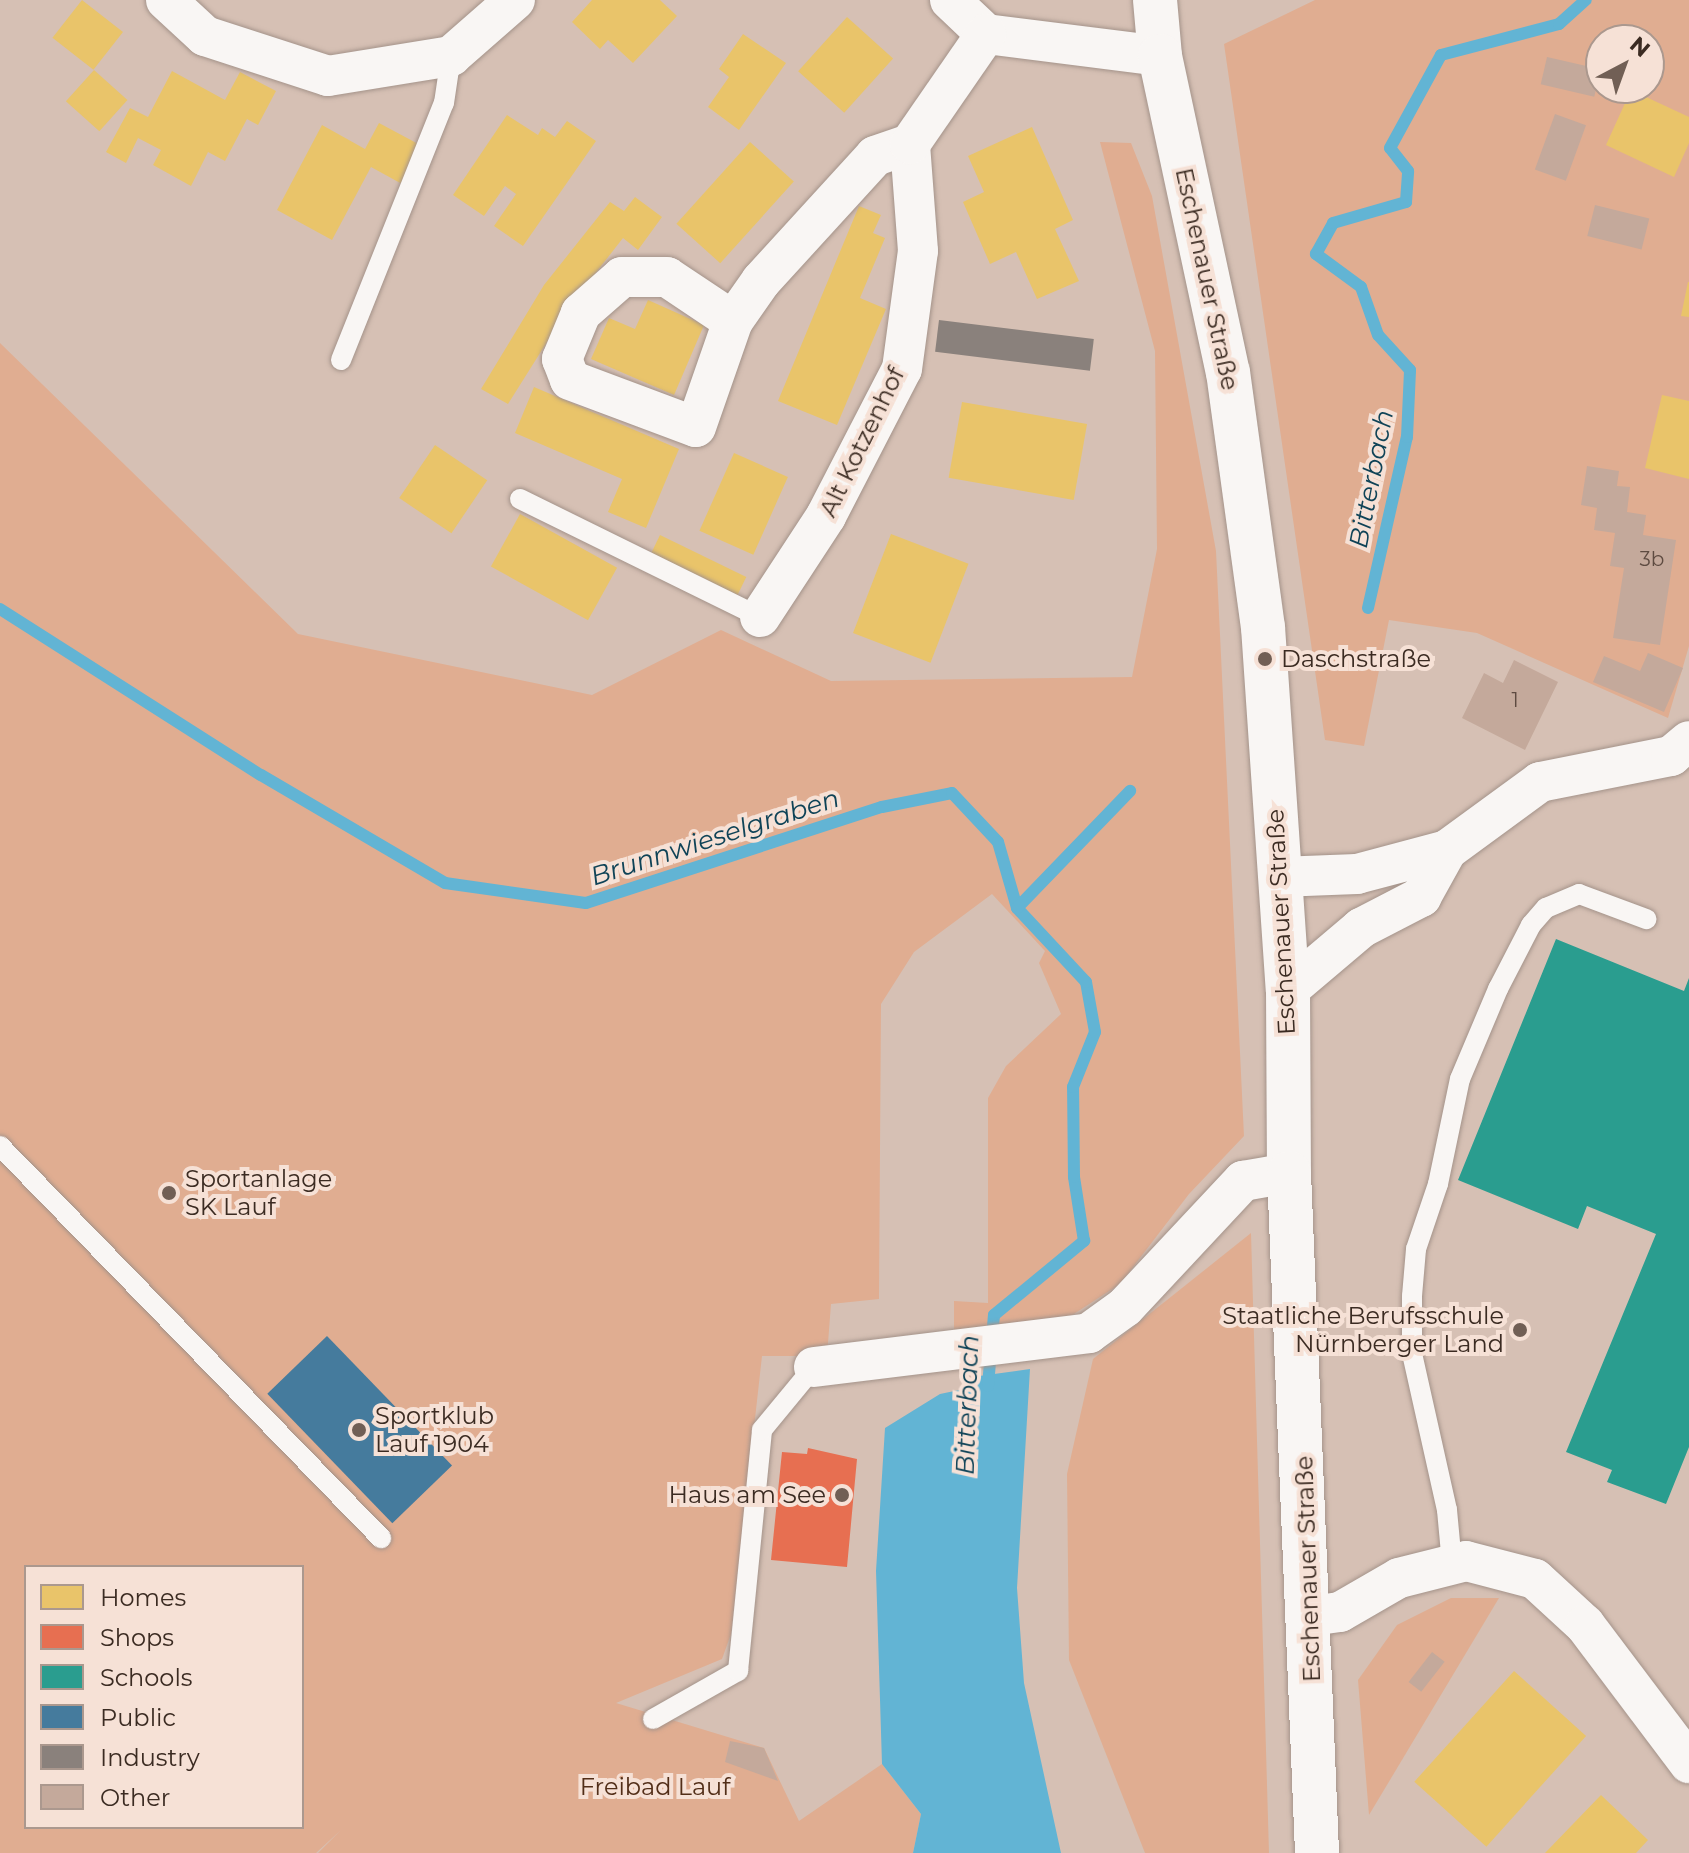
<!DOCTYPE html>
<meta charset="utf-8">
<style>
body{margin:0}
#map{position:relative;width:1689px;height:1853px;overflow:hidden;background:#d6c0b4;font-family:Montserrat,sans-serif}
div>[style]{position:absolute}
[style*='--x']{left:calc(var(--x)*1px);top:calc(var(--y)*1px);width:calc(var(--w)*1px);rotate:calc(var(--a)*1deg)}
.green>*{inset:0;background:#e0ad91}
.water>*{inset:0;background:#62b4d4}
.homes>*{inset:0;background:#e9c46a;transform-origin:0 0}
.shops>*{inset:0;background:#e76f51}
.schools>*{inset:0;background:#2a9d8f}
.public>*{inset:0;background:#457b9d;transform-origin:0 0}
.industry>*{inset:0;background:#8a817c;transform-origin:0 0}
.stream>*{height:12px;margin:-6px;padding:0 6px;transform-origin:6px;border-radius:6px;background:#62b4d4}
.building>*{inset:0;background:#c4a99b;transform-origin:0 0}
.roads{filter:drop-shadow(0 0 2px #a4938a) drop-shadow(0 0 2px #a4938a)}
.lane>*{height:20px;margin:-10px;padding:0 10px;transform-origin:10px;border-radius:10px;background:#f9f6f4}
.street>*{height:40px;margin:-20px;padding:0 20px;transform-origin:20px;border-radius:20px;background:#f9f6f4}
.secondary>*{height:44px;margin:-22px;padding:0 22px;transform-origin:22px;border-radius:22px;background:#f9f6f4}
.dots>*{width:22px;height:22px;translate:-50% -50%;box-sizing:border-box;border:4px solid #f6e1d6;border-radius:50%}
span{translate:-50% -50%;white-space:nowrap;text-align:center;line-height:1.15;-webkit-text-stroke:8px #f6e1d6;paint-order:stroke}
.number-label{font-size:20px;color:#5e4b41}
.number-label span{-webkit-text-stroke-width:0}
.street-label{font-size:24px;color:#3b2b22}
.poi-label{font-size:24px;color:#3b2b22}
.left{translate:0 -50%;text-align:left}
.right{translate:-100% -50%;text-align:right}
.park-label{font-size:24px;color:#522e18}
.water-label{font-size:26px;color:#0f4357;font-style:italic}
.legend{position:absolute;left:24px;top:1565px;width:280px;height:264px;box-sizing:border-box;background:#f6e1d6;border:2px solid #ab988e;margin:0;padding:10px 14px;list-style:none;font-size:24px;color:#3b2b22}
.legend li{display:flex;align-items:center;gap:16px;height:40px}
.legend b{width:40px;border:2px solid #ab988e}
.north{position:absolute;left:1585px;top:24px;width:80px;height:80px;box-sizing:border-box;background:#f6e1d6;border:2px solid #ab988e;border-radius:50%;rotate:41deg;font-size:22px;font-weight:700;line-height:32px;text-align:center;color:#3b2b22}
.north::after{content:'';display:block;margin:auto;width:28px;height:36px;background:#715f55;clip-path:polygon(50% 0,100% 100%,50% 72%,0 100%)}
</style>
<div id="map">
<div class="green">
<div style="clip-path:polygon(evenodd,1315px 0,1689px 0,1689px 646px,1668px 718px,1477px 633px,1389px 620px,1364px 746px,1325px 740px,1224px 44px,1315px 0,1601px 40px,1649px 40px,1649px 88px,1601px 88px,1601px 40px)"></div>
<div style="clip-path:polygon(evenodd,1100px 142px,1131px 143px,1152px 196px,1216px 551px,1244px 1136px,1189px 1194px,1120px 1284px,1060px 1323px,954px 1331px,954px 1301px,988px 1303px,988px 1098px,1006px 1066px,1061px 1014px,1039px 963px,1045px 951px,992px 894px,914px 952px,881px 1004px,879px 1299px,831px 1304px,827px 1356px,762px 1356px,731px 1634px,722px 1659px,616px 1703px,764px 1748px,799px 1821px,882px 1764px,921px 1814px,913px 1853px,318px 1853px,341px 1830px,316px 1853px,0 1853px,0 343px,298px 634px,592px 695px,721px 630px,831px 681px,1132px 677px,1157px 549px,1155px 351px,1100px 142px,26px 1567px,302px 1567px,302px 1827px,26px 1827px,26px 1567px)"></div>
<div style="clip-path:polygon(1251px 1233px,1269px 1853px,1145px 1853px,1069px 1660px,1067px 1474px,1093px 1359px)"></div>
<div style="clip-path:polygon(1451px 1598px,1499px 1598px,1369px 1815px,1358px 1680px,1397px 1625px)"></div>
</div>
<div class="water">
<div style="clip-path:polygon(1030px 1369px,1017px 1588px,1024px 1683px,1061px 1853px,913px 1853px,921px 1814px,882px 1764px,876px 1571px,885px 1428px,940px 1394px,964px 1389px,972px 1377px)"></div>
</div>
<div class="homes">
<div style="left:82px;top:0;width:52px;height:48px;rotate:38deg"></div>
<div style="clip-path:polygon(592px 0,660px 0,677px 16px,633px 63px,608px 40px,600px 49px,572px 22px)"></div>
<div style="left:847px;top:17px;width:62px;height:73px;rotate:42deg"></div>
<div style="clip-path:polygon(743px 34px,786px 63px,739px 130px,708px 107px,729px 77px,719px 69px)"></div>
<div style="left:94px;top:70px;width:45px;height:42px;rotate:42deg"></div>
<div style="clip-path:polygon(172px 71px,225px 100px,240px 72px,276px 91px,258px 125px,247px 119px,225px 161px,208px 152px,191px 186px,153px 165px,161px 150px,138px 138px,126px 163px,106px 152px,130px 108px,148px 117px)"></div>
<div style="clip-path:polygon(1631px 90px,1689px 117px,1689px 143px,1674px 177px,1606px 145px)"></div>
<div style="clip-path:polygon(507px 115px,538px 135px,542px 128px,555px 137px,567px 121px,596px 141px,523px 246px,494px 226px,516px 194px,505px 186px,484px 216px,453px 195px)"></div>
<div style="clip-path:polygon(379px 123px,422px 146px,402px 184px,371px 167px,332px 240px,277px 210px,322px 125px,365px 149px)"></div>
<div style="clip-path:polygon(1032px 127px,1073px 220px,1055px 229px,1079px 281px,1037px 299px,1016px 252px,990px 264px,963px 202px,984px 192px,968px 156px)"></div>
<div style="left:750px;top:142px;width:59px;height:110px;rotate:42deg"></div>
<div style="clip-path:polygon(635px 197px,662px 217px,638px 250px,623px 238px,569px 307px,508px 404px,481px 389px,544px 285px,610px 202px,624px 211px)"></div>
<div style="clip-path:polygon(859px 206px,881px 215px,873px 233px,885px 238px,860px 298px,886px 309px,837px 425px,778px 401px)"></div>
<div style="clip-path:polygon(1688px 282px,1689px 282px,1689px 317px,1681px 316px)"></div>
<div style="clip-path:polygon(648px 300px,704px 325px,674px 395px,591px 359px,609px 318px,635px 329px)"></div>
<div style="clip-path:polygon(534px 387px,679px 449px,646px 528px,608px 512px,622px 479px,515px 433px)"></div>
<div style="clip-path:polygon(1662px 395px,1689px 401px,1689px 479px,1645px 468px)"></div>
<div style="left:962px;top:402px;width:127px;height:77px;rotate:10deg"></div>
<div style="left:435px;top:445px;width:63px;height:64px;rotate:34deg"></div>
<div style="left:734px;top:453px;width:59px;height:85px;rotate:24deg"></div>
<div style="left:520px;top:514px;width:111px;height:60px;rotate:29deg"></div>
<div style="left:891px;top:534px;width:83px;height:106px;rotate:21deg"></div>
<div style="left:660px;top:535px;width:96px;height:20px;rotate:26deg"></div>
<div style="left:1514px;top:1671px;width:97px;height:149px;rotate:42deg"></div>
<div style="clip-path:polygon(1601px 1795px,1648px 1840px,1636px 1853px,1545px 1853px)"></div>
</div>
<div class="shops">
<div style="clip-path:polygon(808px 1448px,857px 1459px,847px 1567px,771px 1560px,782px 1452px,807px 1454px)"></div>
</div>
<div class="schools">
<div style="clip-path:polygon(1556px 939px,1684px 991px,1689px 978px,1689px 1447px,1666px 1504px,1607px 1482px,1612px 1470px,1566px 1452px,1656px 1234px,1587px 1206px,1578px 1229px,1458px 1180px)"></div>
</div>
<div class="public">
<div style="left:327px;top:1336px;width:180px;height:83px;rotate:46deg"></div>
</div>
<div class="industry">
<div style="left:939px;top:320px;width:156px;height:32px;rotate:7deg"></div>
</div>
<div class="stream">
<div style="--x:1368;--y:608;--w:175;--a:-77.2"></div>
<div style="--x:1407;--y:437;--w:67;--a:-87.4"></div>
<div style="--x:1410;--y:370;--w:47;--a:-132.4"></div>
<div style="--x:1378;--y:335;--w:51;--a:-109.5"></div>
<div style="--x:1361;--y:287;--w:56;--a:-143.7"></div>
<div style="--x:1316;--y:254;--w:35;--a:-61"></div>
<div style="--x:1333;--y:223;--w:76;--a:-16"></div>
<div style="--x:1406;--y:202;--w:31;--a:-86"></div>
<div style="--x:1408;--y:171;--w:29;--a:-128"></div>
<div style="--x:1390;--y:148;--w:106;--a:-61.3"></div>
<div style="--x:1441;--y:55;--w:122;--a:-14.7"></div>
<div style="--x:1559;--y:24;--w:36;--a:-42"></div>
<div style="--x:0;--y:609;--w:309;--a:32.5"></div>
<div style="--x:261;--y:775;--w:213;--a:30.4"></div>
<div style="--x:445;--y:883;--w:142;--a:8.1"></div>
<div style="--x:586;--y:903;--w:311;--a:-18"></div>
<div style="--x:882;--y:807;--w:71;--a:-11.3"></div>
<div style="--x:952;--y:793;--w:67;--a:46.8"></div>
<div style="--x:998;--y:842;--w:69;--a:73.9"></div>
<div style="--x:988;--y:1386;--w:71;--a:-85.2"></div>
<div style="--x:994;--y:1315;--w:117;--a:-39.4"></div>
<div style="--x:1084;--y:1241;--w:65;--a:-98.9"></div>
<div style="--x:1074;--y:1177;--w:90;--a:-90.6"></div>
<div style="--x:1073;--y:1087;--w:59;--a:-68.2"></div>
<div style="--x:1095;--y:1032;--w:51;--a:-100.2"></div>
<div style="--x:1086;--y:982;--w:101;--a:-133"></div>
<div style="--x:1017;--y:908;--w:163;--a:-46"></div>
</div>
<div class="building">
<div style="left:1547px;top:57px;width:55px;height:28px;rotate:13deg"></div>
<div style="left:1555px;top:114px;width:33px;height:59px;rotate:20deg"></div>
<div style="left:1595px;top:205px;width:56px;height:32px;rotate:14deg"></div>
<div style="clip-path:polygon(1587px 466px,1619px 471px,1617px 486px,1630px 487px,1627px 512px,1646px 515px,1643px 535px,1676px 540px,1660px 645px,1613px 638px,1624px 568px,1610px 566px,1615px 533px,1594px 530px,1597px 508px,1581px 505px)"></div>
<div style="clip-path:polygon(1648px 653px,1683px 668px,1664px 712px,1593px 682px,1604px 656px,1640px 671px)"></div>
<div style="clip-path:polygon(1514px 660px,1558px 682px,1525px 750px,1462px 718px,1484px 673px,1503px 683px)"></div>
<div style="left:1432px;top:1652px;width:16px;height:38px;rotate:38deg"></div>
<div style="clip-path:polygon(730px 1741px,764px 1748px,778px 1781px,725px 1762px)"></div>
</div>
<div class="roads">
<div class="lane">
<div style="--x:341;--y:360;--w:277;--a:-68.2"></div>
<div style="--x:444;--y:103;--w:48;--a:-81.5"></div>
<div style="--x:520;--y:499;--w:267;--a:26.2"></div>
<div style="--x:0;--y:1146;--w:547;--a:45.82"></div>
<div style="--x:1452;--y:1564;--w:54;--a:-95.3"></div>
<div style="--x:1447;--y:1510;--w:161;--a:-102.6"></div>
<div style="--x:1412;--y:1353;--w:57;--a:-90"></div>
<div style="--x:1412;--y:1296;--w:47;--a:-85.1"></div>
<div style="--x:1416;--y:1249;--w:69;--a:-71.3"></div>
<div style="--x:1438;--y:1184;--w:107;--a:-78.2"></div>
<div style="--x:1460;--y:1079;--w:98;--a:-67.1"></div>
<div style="--x:1498;--y:989;--w:72;--a:-62.7"></div>
<div style="--x:1531;--y:925;--w:23;--a:-49"></div>
<div style="--x:1546;--y:908;--w:36;--a:-23"></div>
<div style="--x:1579;--y:894;--w:72;--a:20.5"></div>
<div style="--x:653;--y:1719;--w:98;--a:-29.5"></div>
<div style="--x:738;--y:1671;--w:242;--a:-84.3"></div>
<div style="--x:762;--y:1430;--w:82;--a:-50.5"></div>
</div>
<div class="street">
<div style="--x:166;--y:0;--w:53;--a:42.7"></div>
<div style="--x:205;--y:36;--w:129;--a:18"></div>
<div style="--x:328;--y:76;--w:125;--a:-9.2"></div>
<div style="--x:451;--y:56;--w:85;--a:-41.2"></div>
<div style="--x:950;--y:0;--w:50;--a:43.4"></div>
<div style="--x:986;--y:34;--w:175;--a:7.2"></div>
<div style="--x:733;--y:321;--w:79;--a:-146.3"></div>
<div style="--x:667;--y:277;--w:45;--a:180"></div>
<div style="--x:622;--y:277;--w:55;--a:138.7"></div>
<div style="--x:581;--y:313;--w:50;--a:112.4"></div>
<div style="--x:562;--y:359;--w:22;--a:69"></div>
<div style="--x:570;--y:380;--w:134;--a:20.5"></div>
<div style="--x:696;--y:427;--w:112;--a:-70.8"></div>
<div style="--x:733;--y:321;--w:49;--a:-55"></div>
<div style="--x:761;--y:281;--w:169;--a:-47.6"></div>
<div style="--x:875;--y:156;--w:37;--a:-19"></div>
<div style="--x:760;--y:617;--w:121;--a:-56.8"></div>
<div style="--x:826;--y:516;--w:165;--a:-62.7"></div>
<div style="--x:902;--y:369;--w:119;--a:-82.3"></div>
<div style="--x:918;--y:251;--w:107;--a:-94.3"></div>
<div style="--x:910;--y:144;--w:134;--a:-55.4"></div>
<div style="--x:1279;--y:877;--w:78;--a:-2.2"></div>
<div style="--x:1357;--y:874;--w:93;--a:-14.9"></div>
<div style="--x:1447;--y:850;--w:115;--a:-36.2"></div>
<div style="--x:1540;--y:782;--w:134;--a:-11.2"></div>
<div style="--x:1671;--y:756;--w:23;--a:-40"></div>
<div style="--x:1288;--y:990;--w:96;--a:-40.3"></div>
<div style="--x:1361;--y:928;--w:68;--a:-27.3"></div>
<div style="--x:1421;--y:897;--w:54;--a:-61"></div>
<div style="--x:814;--y:1367;--w:277;--a:-7"></div>
<div style="--x:1089;--y:1333;--w:44;--a:-35.8"></div>
<div style="--x:1125;--y:1307;--w:173;--a:-46.9"></div>
<div style="--x:1243;--y:1181;--w:47;--a:-9.9"></div>
<div style="--x:1311;--y:1616;--w:29;--a:-8"></div>
<div style="--x:1340;--y:1612;--w:68;--a:-30"></div>
<div style="--x:1399;--y:1578;--w:69;--a:-14.2"></div>
<div style="--x:1466;--y:1561;--w:71;--a:14.6"></div>
<div style="--x:1535;--y:1579;--w:68;--a:42.6"></div>
<div style="--x:1585;--y:1625;--w:173;--a:53"></div>
</div>
<div class="secondary">
<div style="--x:1155;--y:0;--w:56;--a:84.9"></div>
<div style="--x:1160;--y:56;--w:323;--a:77.9"></div>
<div style="--x:1228;--y:372;--w:257;--a:82.2"></div>
<div style="--x:1263;--y:627;--w:364;--a:86.1"></div>
<div style="--x:1288;--y:990;--w:183;--a:89.7"></div>
<div style="--x:1289;--y:1173;--w:681;--a:87.64"></div>
</div>
</div>
<div class="dots">
<div style="left:1265px;top:659px;background:#715f55"></div>
<div style="left:169px;top:1193px;background:#715f55"></div>
<div style="left:1520px;top:1330px;background:#715f55"></div>
<div style="left:359px;top:1430px;background:#715f55"></div>
<div style="left:842px;top:1495px;background:#715f55"></div>
</div>
<div class="number-label">
<span style="left:1652px;top:559px">3b</span>
<span style="left:1515px;top:700px">1</span>
</div>
<div class="street-label">
<span style="left:1207px;top:279px;rotate:78deg">Eschenauer Straße</span>
<span style="left:862px;top:442px;rotate:-64deg">Alt Kotzenhof</span>
<span style="left:1281px;top:922px;rotate:-93deg">Eschenauer Straße</span>
<span style="left:1308px;top:1569px;rotate:-92deg">Eschenauer Straße</span>
</div>
<div class="poi-label">
<span class="left" style="left:1281px;top:659px">Daschstraße</span>
<span class="left" style="left:185px;top:1193px">Sportanlage<br>SK Lauf</span>
<span class="right" style="left:1504px;top:1330px">Staatliche Berufsschule<br>Nürnberger Land</span>
<span class="left" style="left:375px;top:1430px">Sportklub<br>Lauf 1904</span>
<span class="right" style="left:826px;top:1495px">Haus am See</span>
</div>
<div class="park-label">
<span style="left:655px;top:1787px">Freibad Lauf</span>
</div>
<div class="water-label">
<span style="left:1372px;top:479px;rotate:-79deg">Bitterbach</span>
<span style="left:715px;top:838px;rotate:-18deg">Brunnwieselgraben</span>
<span style="left:968px;top:1405px;rotate:-88deg">Bitterbach</span>
</div>
<ul class="legend">
<li><b style="height:22px;background:#e9c46a"></b>Homes</li>
<li><b style="height:22px;background:#e76f51"></b>Shops</li>
<li><b style="height:22px;background:#2a9d8f"></b>Schools</li>
<li><b style="height:22px;background:#457b9d"></b>Public</li>
<li><b style="height:22px;background:#8a817c"></b>Industry</li>
<li><b style="height:22px;background:#c4a99b"></b>Other</li>
</ul>
<div class="north">N</div>
</div>
